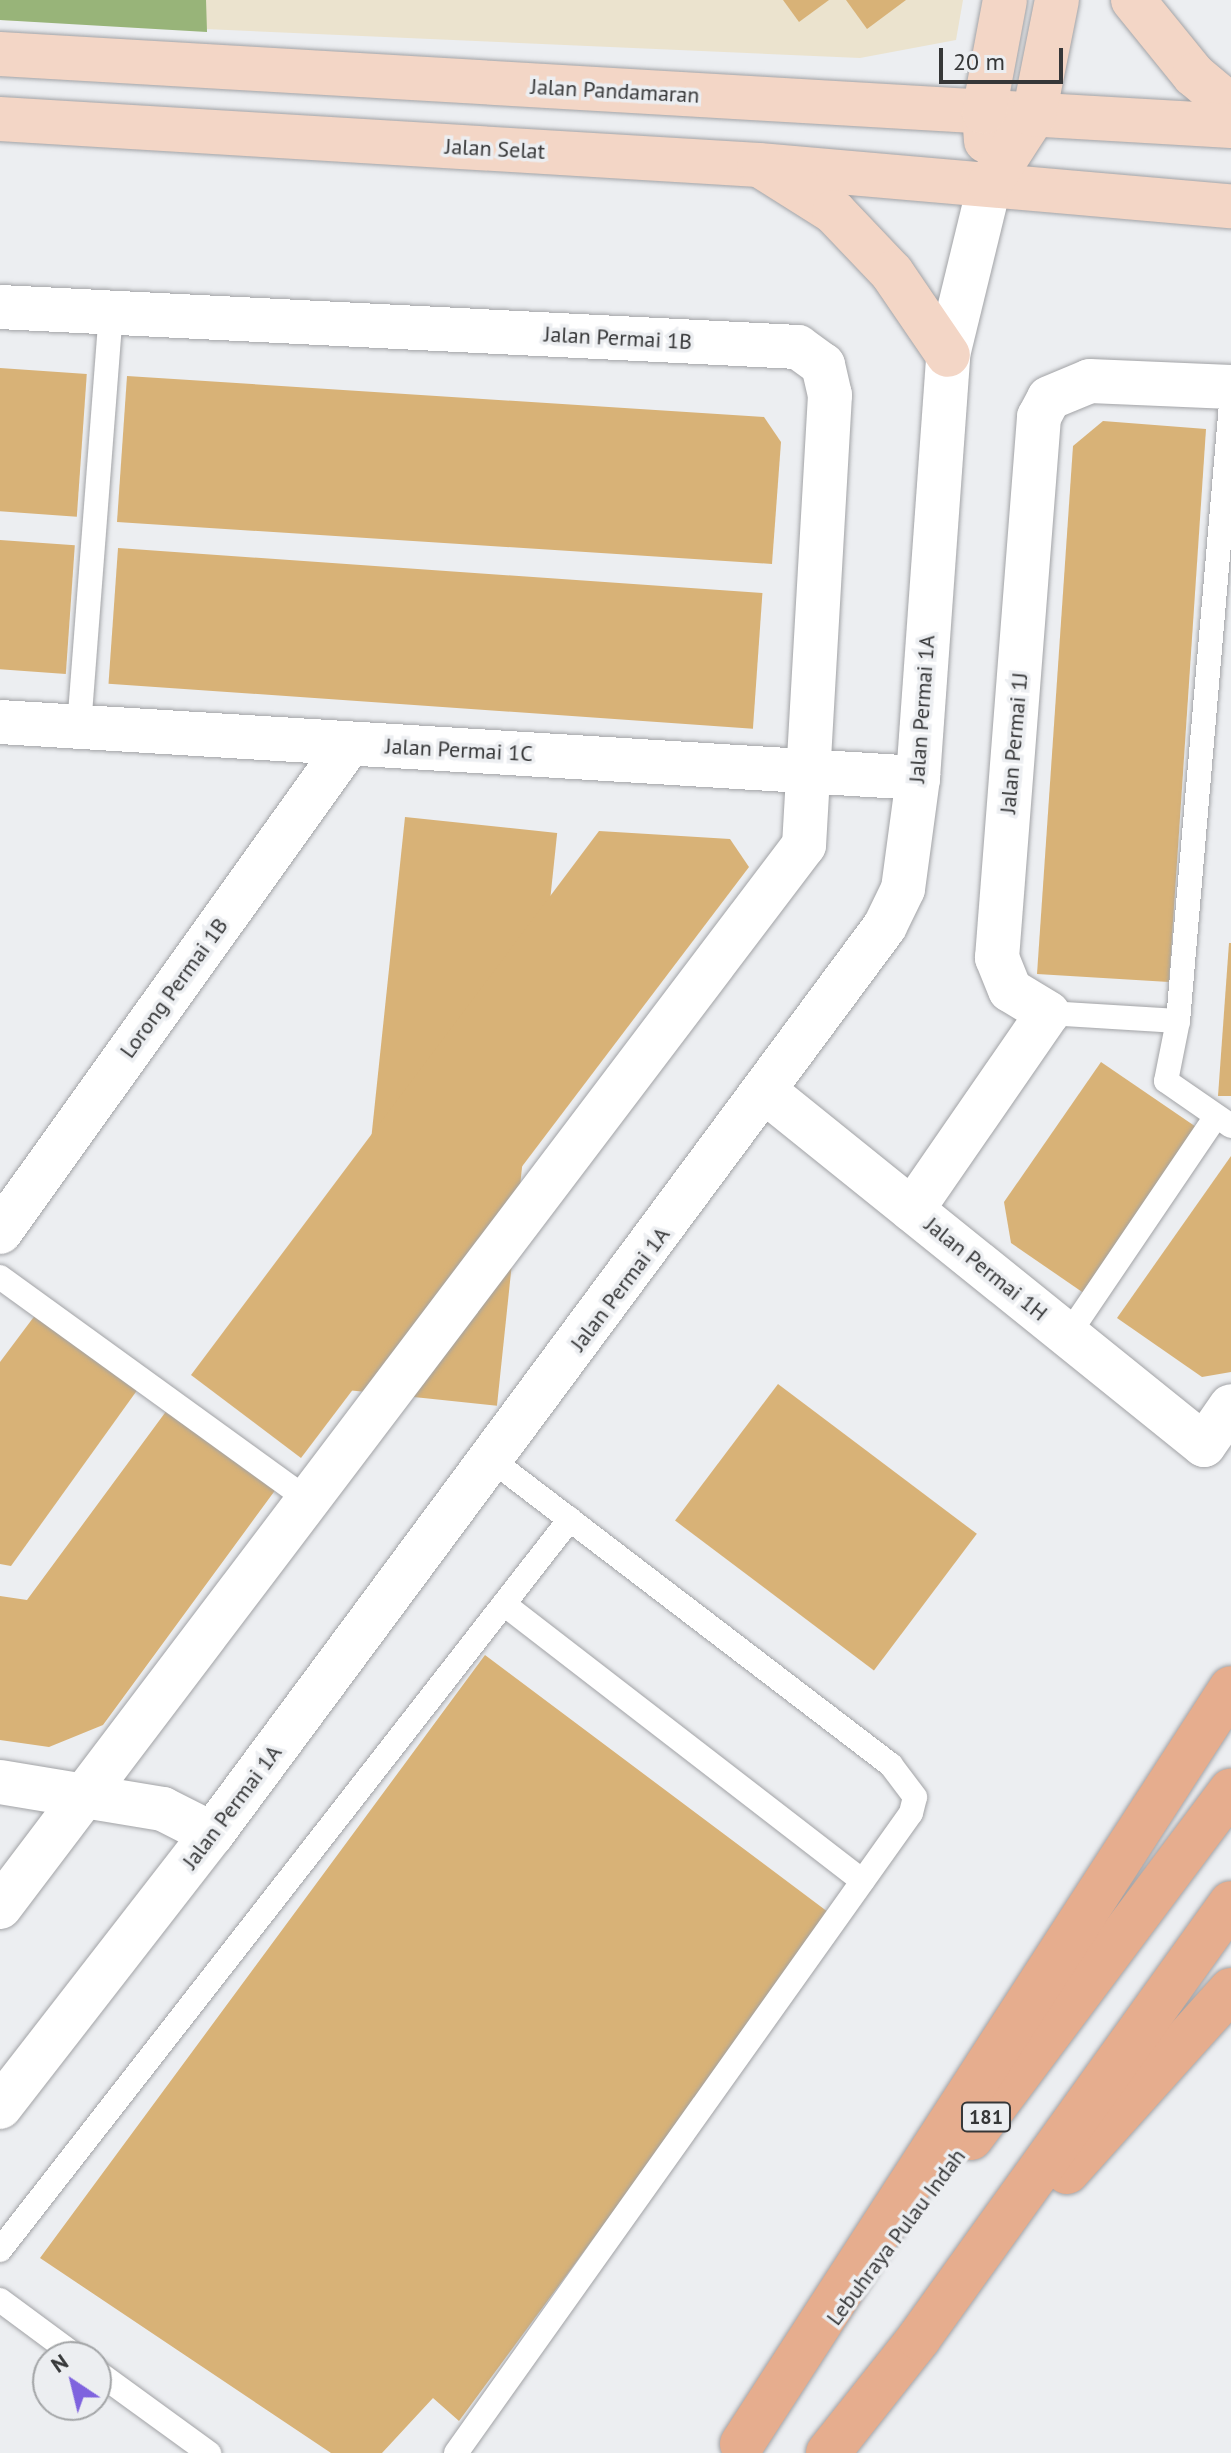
<!DOCTYPE html>
<style>
body{margin:0}
#map{position:relative;width:1231px;height:2453px;overflow:hidden;background:#eceef1;font-family:"PT Sans",sans-serif}
div>[style]{position:absolute}
[style*='--x']{left:calc(var(--x)*1px);top:calc(var(--y)*1px);width:calc(var(--w)*1px);rotate:calc(var(--a)*1deg)}
.industrial>*{inset:0;background:#ebe3ce}
.forest>*{inset:0;background:#98b479}
.building>*{inset:0;background:#d8b277;transform-origin:0 0}
.roads{filter:drop-shadow(0 0 2px #a2a3a6) drop-shadow(0 0 2px #a2a3a6)}
.service>*{height:24px;margin:-12px;padding:0 12px;transform-origin:12px;border-radius:12px;background:#fff}
.minor>*{height:44px;margin:-22px;padding:0 22px;transform-origin:22px;border-radius:22px;background:#fff}
.secondary>*{height:44px;margin:-22px;padding:0 22px;transform-origin:22px;border-radius:22px;background:#f3d6c6}
.primary>*{height:44px;margin:-22px;padding:0 22px;transform-origin:22px;border-radius:22px;background:#e6ad8e}
span{translate:-50% -50%;white-space:nowrap;text-align:center;line-height:1.15;-webkit-text-stroke:7px #eceef1;paint-order:stroke}
.shield-label span{padding:2px 6px;background:#eceef1;border:2px solid;border-radius:6px;-webkit-text-stroke-width:0}
.shield-label{font-size:20px;color:#363738;font-weight:700}
.street-label{font-size:22px;color:#363738}
.north{position:absolute;left:32px;top:2341px;width:80px;height:80px;box-sizing:border-box;background:#eceef1;border:2px solid #a3a5a7;border-radius:50%;rotate:325deg;font-size:22px;font-weight:700;line-height:32px;text-align:center;color:#363738}
.north::after{content:'';display:block;margin:auto;width:28px;height:36px;background:#7f63de;clip-path:polygon(50% 0,100% 100%,50% 72%,0 100%)}
.scale{position:absolute;left:939px;top:48px;width:124px;height:36px;box-sizing:border-box;border:4px solid #363738;border-top:0;padding-left:10px;font-size:24px;line-height:28px;white-space:nowrap;color:#363738;-webkit-text-stroke:6px #eceef1;paint-order:stroke}
</style>
<div id="map">
<div class="industrial">
<div style="clip-path:polygon(0 0,963px 0,956px 40px,860px 58px,0 20px)"></div>
</div>
<div class="forest">
<div style="clip-path:polygon(0 0,206px 0,207px 32px,0 20px)"></div>
</div>
<div class="building">
<div style="clip-path:polygon(783px 0,829px 0,799px 22px)"></div>
<div style="clip-path:polygon(846px 0,906px 0,867px 29px)"></div>
<div style="left:0;top:368px;width:87px;height:143px;rotate:4deg"></div>
<div style="clip-path:polygon(127px 376px,764px 417px,781px 442px,772px 564px,117px 522px)"></div>
<div style="clip-path:polygon(1103px 421px,1206px 429px,1169px 982px,1037px 974px,1073px 446px)"></div>
<div style="left:0;top:540px;width:75px;height:129px;rotate:4deg"></div>
<div style="left:118px;top:548px;width:646px;height:136px;rotate:4deg"></div>
<div style="left:405px;top:817px;width:153px;height:576px;rotate:6deg"></div>
<div style="clip-path:polygon(599px 831px,730px 839px,749px 867px,301px 1458px,191px 1375px)"></div>
<div style="clip-path:polygon(1229px 943px,1231px 943px,1231px 1096px,1218px 1096px)"></div>
<div style="clip-path:polygon(1101px 1062px,1202px 1131px,1088px 1296px,1011px 1243px,1004px 1202px)"></div>
<div style="clip-path:polygon(1231px 1156px,1231px 1372px,1202px 1377px,1117px 1318px)"></div>
<div style="clip-path:polygon(36px 1314px,138px 1389px,11px 1566px,0 1564px,0 1362px)"></div>
<div style="left:778px;top:1384px;width:249px;height:171px;rotate:37deg"></div>
<div style="clip-path:polygon(170px 1406px,279px 1485px,103px 1725px,49px 1747px,0 1740px,0 1596px,27px 1600px)"></div>
<div style="clip-path:polygon(485px 1655px,832px 1915px,459px 2421px,433px 2398px,382px 2453px,331px 2453px,40px 2258px)"></div>
</div>
<div class="roads">
<div class="service">
<div style="--x:79;--y:727;--w:414;--a:-85.6"></div>
<div style="--x:1048;--y:1013;--w:130;--a:3.5"></div>
<div style="--x:1178;--y:1021;--w:61;--a:101.3"></div>
<div style="--x:1166;--y:1081;--w:79;--a:34.7"></div>
<div style="--x:1178;--y:1021;--w:619;--a:-85.09"></div>
<div style="--x:0;--y:1277;--w:384;--a:35.9"></div>
<div style="--x:1068;--y:1335;--w:264;--a:-55.9"></div>
<div style="--x:504;--y:1604;--w:453;--a:37.7"></div>
<div style="--x:0;--y:2250;--w:927;--a:-52.05"></div>
<div style="--x:0;--y:2300;--w:96;--a:36.5"></div>
<div style="--x:96;--y:2371;--w:140;--a:36"></div>
<div style="--x:456;--y:2453;--w:785;--a:-54.59"></div>
<div style="--x:911;--y:1813;--w:16;--a:-76"></div>
<div style="--x:915;--y:1797;--w:40;--a:-127"></div>
<div style="--x:891;--y:1765;--w:502;--a:-142.61"></div>
</div>
<div class="minor">
<div style="--x:0;--y:307;--w:799;--a:2.87"></div>
<div style="--x:798;--y:347;--w:31;--a:36"></div>
<div style="--x:823;--y:365;--w:31;--a:77"></div>
<div style="--x:830;--y:395;--w:451;--a:93.3"></div>
<div style="--x:804;--y:845;--w:1332;--a:127.13"></div>
<div style="--x:0;--y:722;--w:920;--a:3.49"></div>
<div style="--x:767;--y:1093;--w:561;--a:38.85"></div>
<div style="--x:1204;--y:1445;--w:47;--a:-55.3"></div>
<div style="--x:912;--y:1210;--w:239;--a:-55.4"></div>
<div style="--x:1048;--y:1013;--w:44;--a:-148.8"></div>
<div style="--x:1010;--y:990;--w:35;--a:-112"></div>
<div style="--x:997;--y:958;--w:543;--a:-85.56"></div>
<div style="--x:1039;--y:417;--w:21;--a:-62"></div>
<div style="--x:1049;--y:398;--w:44;--a:-22.5"></div>
<div style="--x:1090;--y:381;--w:141;--a:2.4"></div>
<div style="--x:0;--y:1232;--w:600;--a:-54.43"></div>
<div style="--x:0;--y:1782;--w:165;--a:9.4"></div>
<div style="--x:163;--y:1809;--w:55;--a:27"></div>
<div style="--x:0;--y:2107;--w:346;--a:-52.2"></div>
<div style="--x:212;--y:1834;--w:1130;--a:-53.45"></div>
<div style="--x:885;--y:926;--w:41;--a:-64.1"></div>
<div style="--x:903;--y:889;--w:112;--a:-82.3"></div>
<div style="--x:918;--y:778;--w:424;--a:-85.9"></div>
<div style="--x:948;--y:355;--w:177;--a:-76.3"></div>
</div>
<div class="secondary">
<div style="--x:1133;--y:0;--w:97;--a:50.9"></div>
<div style="--x:1194;--y:75;--w:48;--a:40"></div>
<div style="--x:0;--y:54;--w:1233;--a:3.35"></div>
<div style="--x:0;--y:119;--w:760;--a:3.47"></div>
<div style="--x:759;--y:165;--w:474;--a:5"></div>
<div style="--x:986;--y:141;--w:29;--a:-94"></div>
<div style="--x:984;--y:112;--w:114;--a:-79.4"></div>
<div style="--x:764;--y:168;--w:83;--a:32.2"></div>
<div style="--x:834;--y:212;--w:84;--a:46.4"></div>
<div style="--x:892;--y:273;--w:99;--a:55.7"></div>
<div style="--x:990;--y:183;--w:81;--a:-57.1"></div>
<div style="--x:1034;--y:115;--w:117;--a:-78.7"></div>
</div>
<div class="primary">
<div style="--x:971;--y:2138;--w:434;--a:-53.2"></div>
<div style="--x:1067;--y:2172;--w:245;--a:-48"></div>
<div style="--x:742;--y:2444;--w:900;--a:-57.1"></div>
<div style="--x:828;--y:2453;--w:147;--a:-51.6"></div>
<div style="--x:919;--y:2338;--w:535;--a:-54.35"></div>
</div>
</div>
<div class="shield-label">
<span style="left:986px;top:2117px">181</span>
</div>
<div class="street-label">
<span style="left:615px;top:91px;rotate:3deg">Jalan Pandamaran</span>
<span style="left:495px;top:149px;rotate:3deg">Jalan Selat</span>
<span style="left:618px;top:338px;rotate:3deg">Jalan Permai 1B</span>
<span style="left:922px;top:709px;rotate:-86deg">Jalan Permai 1A</span>
<span style="left:1014px;top:743px;rotate:-85deg">Jalan Permai 1J</span>
<span style="left:459px;top:750px;rotate:3deg">Jalan Permai 1C</span>
<span style="left:174px;top:988px;rotate:-54deg">Lorong Permai 1B</span>
<span style="left:986px;top:1269px;rotate:39deg">Jalan Permai 1H</span>
<span style="left:620px;top:1289px;rotate:-53deg">Jalan Permai 1A</span>
<span style="left:232px;top:1807px;rotate:-53deg">Jalan Permai 1A</span>
<span style="left:896px;top:2237px;rotate:-53deg">Lebuhraya Pulau Indah</span>
</div>
<div class="north">N</div>
<div class="scale">20 m</div>
</div>
